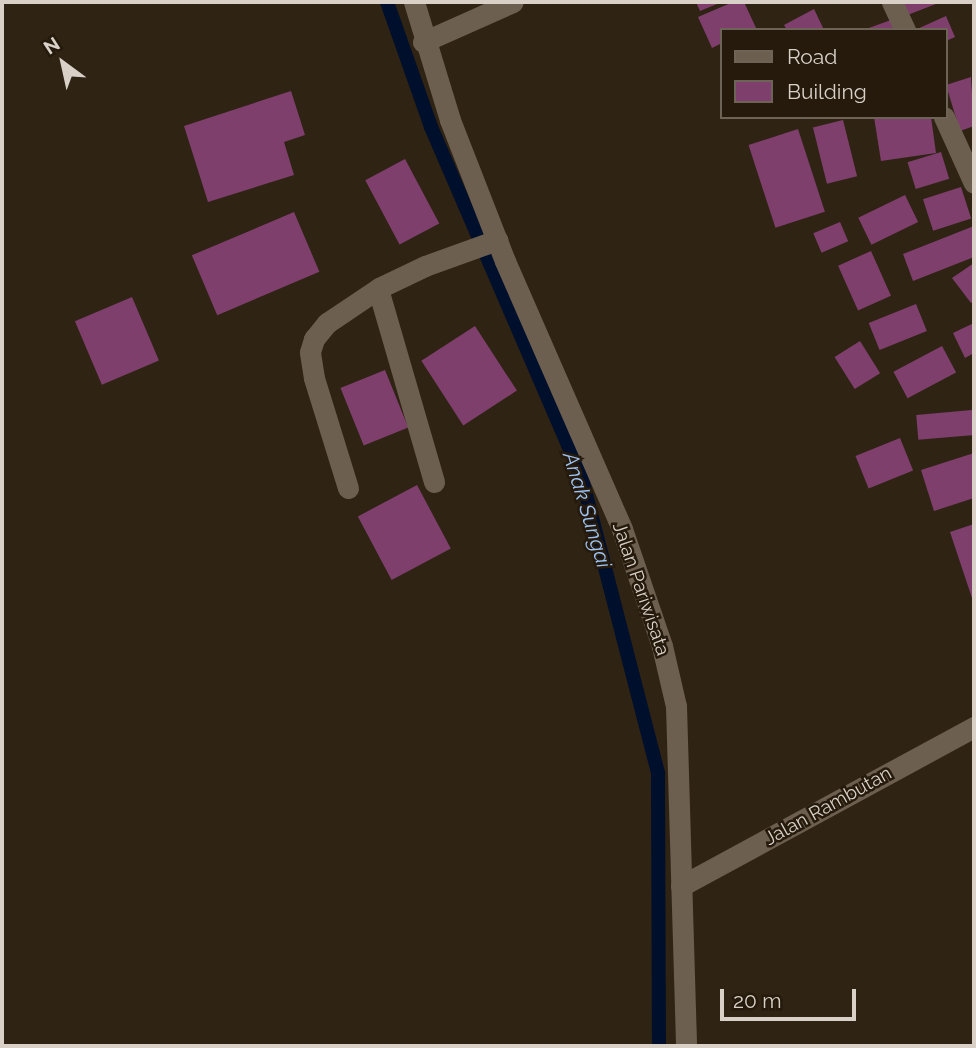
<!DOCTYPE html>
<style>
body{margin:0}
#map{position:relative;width:976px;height:1048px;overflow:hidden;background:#2f2314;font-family:Raleway,sans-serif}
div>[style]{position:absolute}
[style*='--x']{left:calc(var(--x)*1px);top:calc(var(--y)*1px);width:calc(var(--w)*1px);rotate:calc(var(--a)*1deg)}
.stream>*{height:14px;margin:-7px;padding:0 7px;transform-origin:7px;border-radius:7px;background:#000f2b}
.building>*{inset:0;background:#7f3f6d;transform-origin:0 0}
.minor>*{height:21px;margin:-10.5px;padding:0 10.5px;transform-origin:10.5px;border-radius:10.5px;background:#6d5f4f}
span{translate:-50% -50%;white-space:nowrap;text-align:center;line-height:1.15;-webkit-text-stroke:5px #251a0b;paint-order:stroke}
.street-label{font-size:19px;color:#d9d1c8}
.water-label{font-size:21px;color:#9dc4f6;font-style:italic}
.frame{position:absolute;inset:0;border:4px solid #d9d1c8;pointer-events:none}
.legend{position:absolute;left:720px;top:28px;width:228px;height:91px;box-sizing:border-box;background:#251a0b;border:2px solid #6d6357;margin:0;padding:9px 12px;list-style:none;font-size:21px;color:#d9d1c8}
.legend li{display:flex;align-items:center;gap:14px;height:35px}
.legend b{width:35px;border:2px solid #6d6357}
.north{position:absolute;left:28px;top:28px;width:70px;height:70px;-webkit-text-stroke:5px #251a0b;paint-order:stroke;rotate:327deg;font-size:19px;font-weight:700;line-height:28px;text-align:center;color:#d9d1c8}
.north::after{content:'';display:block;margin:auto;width:24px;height:32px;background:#d9d1c8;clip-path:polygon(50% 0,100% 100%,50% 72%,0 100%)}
.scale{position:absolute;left:720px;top:989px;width:136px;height:32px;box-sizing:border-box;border:4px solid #d9d1c8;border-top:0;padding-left:9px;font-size:21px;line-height:24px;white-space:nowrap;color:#d9d1c8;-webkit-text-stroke:5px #251a0b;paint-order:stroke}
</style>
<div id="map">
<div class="stream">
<div style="--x:387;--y:2;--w:133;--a:70.6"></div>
<div style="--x:431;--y:127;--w:379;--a:66.7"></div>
<div style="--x:581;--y:475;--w:308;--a:75.5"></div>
<div style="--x:658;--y:773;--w:273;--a:89.8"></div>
</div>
<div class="building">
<div style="clip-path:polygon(696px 2px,722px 2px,700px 11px)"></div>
<div style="clip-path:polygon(733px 2px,744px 2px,756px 28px,722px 30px,722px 43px,712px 48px,698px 17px)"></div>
<div style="clip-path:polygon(899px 2px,941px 2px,905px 16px)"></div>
<div style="clip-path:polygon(814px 9px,824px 30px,787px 30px,784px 25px)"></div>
<div style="clip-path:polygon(946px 16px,955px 37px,946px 41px,946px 30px,915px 30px)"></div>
<div style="clip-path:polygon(891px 20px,894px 30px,866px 30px,866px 29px)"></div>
<div style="clip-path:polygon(971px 77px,974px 126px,960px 131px,946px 85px)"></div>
<div style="clip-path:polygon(291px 91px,305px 135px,284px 142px,294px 175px,208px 202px,184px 126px)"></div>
<div style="clip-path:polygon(874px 117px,931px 117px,936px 153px,881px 161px)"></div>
<div style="left:843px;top:120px;width:58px;height:31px;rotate:76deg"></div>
<div style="left:798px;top:129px;width:87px;height:52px;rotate:72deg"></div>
<div style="left:941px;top:152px;width:28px;height:35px;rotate:73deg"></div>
<div style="left:405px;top:159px;width:73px;height:45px;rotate:62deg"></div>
<div style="left:961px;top:187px;width:33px;height:40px;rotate:72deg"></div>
<div style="left:905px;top:195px;width:30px;height:52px;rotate:64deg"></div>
<div style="left:294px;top:212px;width:65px;height:111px;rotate:67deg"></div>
<div style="left:840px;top:222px;width:21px;height:29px;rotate:67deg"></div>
<div style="clip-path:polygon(974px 226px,974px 257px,913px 281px,903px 254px)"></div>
<div style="left:871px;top:251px;width:49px;height:36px;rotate:66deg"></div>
<div style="clip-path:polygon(974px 263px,974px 301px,971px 303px,952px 278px)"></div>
<div style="left:132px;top:297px;width:69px;height:62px;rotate:67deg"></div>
<div style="left:916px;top:304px;width:29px;height:51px;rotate:68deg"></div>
<div style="clip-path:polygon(974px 323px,974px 353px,965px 358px,953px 333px)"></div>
<div style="left:475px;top:326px;width:77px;height:64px;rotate:57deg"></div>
<div style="left:860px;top:341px;width:38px;height:30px;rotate:58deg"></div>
<div style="left:942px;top:346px;width:30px;height:55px;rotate:62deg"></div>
<div style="left:385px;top:370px;width:62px;height:48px;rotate:68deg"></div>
<div style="left:972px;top:410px;width:25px;height:56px;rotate:85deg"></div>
<div style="left:900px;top:438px;width:35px;height:48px;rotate:68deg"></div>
<div style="clip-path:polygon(974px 453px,974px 498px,934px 511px,921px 470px)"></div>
<div style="left:417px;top:485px;width:72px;height:67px;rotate:62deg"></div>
<div style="clip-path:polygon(974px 524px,974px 604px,950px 532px)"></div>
</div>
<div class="minor">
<div style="--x:414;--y:2;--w:123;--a:73"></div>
<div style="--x:450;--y:120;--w:151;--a:68.7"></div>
<div style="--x:505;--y:261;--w:292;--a:66.4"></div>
<div style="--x:622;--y:529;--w:124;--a:71.1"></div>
<div style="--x:662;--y:646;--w:62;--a:76.9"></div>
<div style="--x:676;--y:706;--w:340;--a:88.3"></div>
<div style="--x:892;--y:2;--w:31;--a:65"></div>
<div style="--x:423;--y:42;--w:98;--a:-24"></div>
<div style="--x:944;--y:117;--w:72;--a:65.6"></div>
<div style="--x:378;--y:289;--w:201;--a:73.8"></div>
<div style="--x:348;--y:488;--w:115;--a:-107.2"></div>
<div style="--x:314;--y:378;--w:26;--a:-99"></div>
<div style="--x:310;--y:352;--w:14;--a:-73"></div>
<div style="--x:314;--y:339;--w:21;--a:-51"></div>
<div style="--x:327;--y:323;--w:63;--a:-33.9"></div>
<div style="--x:379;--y:288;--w:51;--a:-25.6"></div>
<div style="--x:425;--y:266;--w:77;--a:-19.9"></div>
<div style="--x:681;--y:886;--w:333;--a:-28.5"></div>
</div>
<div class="street-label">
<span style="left:641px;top:589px;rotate:71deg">Jalan Pariwisata</span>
<span style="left:828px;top:806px;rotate:-29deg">Jalan Rambutan</span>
</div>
<div class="water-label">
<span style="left:587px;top:510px;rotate:73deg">Anak Sungai</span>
</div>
<div class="frame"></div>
<ul class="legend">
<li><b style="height:9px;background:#6d5f4f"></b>Road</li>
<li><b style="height:19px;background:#7f3f6d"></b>Building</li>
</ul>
<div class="north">N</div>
<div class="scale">20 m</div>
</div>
